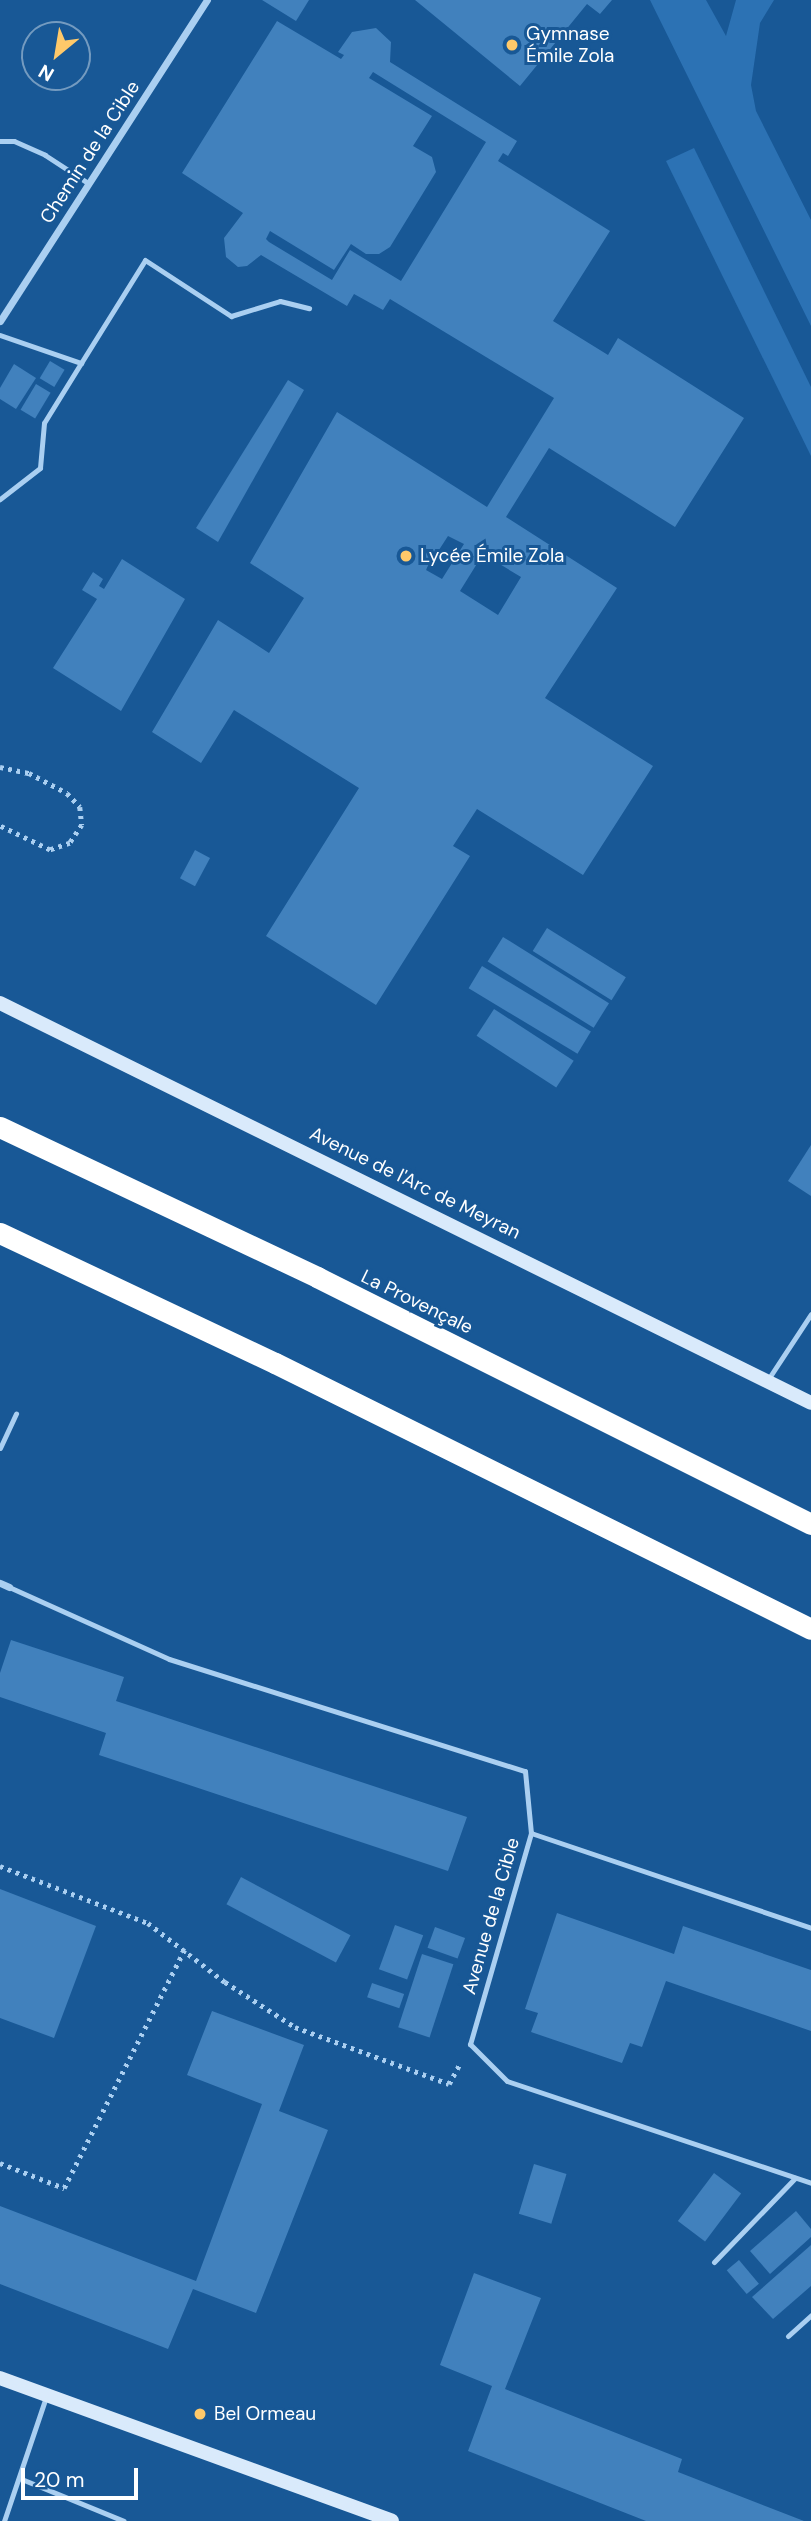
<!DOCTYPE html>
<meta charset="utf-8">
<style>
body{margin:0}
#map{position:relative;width:811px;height:2521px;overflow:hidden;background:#185896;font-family:"DM Sans",sans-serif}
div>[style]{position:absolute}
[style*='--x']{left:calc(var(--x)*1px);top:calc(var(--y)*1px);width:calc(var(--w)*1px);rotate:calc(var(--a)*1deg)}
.green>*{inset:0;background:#2c72b4}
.building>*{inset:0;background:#4181bd;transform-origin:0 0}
.path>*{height:4.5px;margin-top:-2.25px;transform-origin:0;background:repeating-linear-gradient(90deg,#aacff1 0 3.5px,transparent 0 8.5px)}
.service>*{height:5px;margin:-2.5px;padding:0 2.5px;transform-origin:2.5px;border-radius:2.5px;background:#aacff1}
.minor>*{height:7px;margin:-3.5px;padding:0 3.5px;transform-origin:3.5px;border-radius:3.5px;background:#aacff1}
.secondary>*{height:14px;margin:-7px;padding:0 7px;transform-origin:7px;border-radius:7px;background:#d9eafb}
.motorway>*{height:21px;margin:-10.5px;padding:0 10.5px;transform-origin:10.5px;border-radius:10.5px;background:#fff}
.dots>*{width:19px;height:19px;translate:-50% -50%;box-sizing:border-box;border:4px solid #185896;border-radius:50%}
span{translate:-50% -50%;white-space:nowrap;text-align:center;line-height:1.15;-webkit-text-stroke:6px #185896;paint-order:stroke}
.poi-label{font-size:19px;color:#fff}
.left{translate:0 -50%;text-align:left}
.street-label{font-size:19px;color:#fff}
.north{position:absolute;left:21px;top:21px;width:70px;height:70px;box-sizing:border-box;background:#185896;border:2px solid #749bc0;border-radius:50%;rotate:210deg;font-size:19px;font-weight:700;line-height:28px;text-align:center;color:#fff}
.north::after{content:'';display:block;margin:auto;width:24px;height:32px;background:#ffc96a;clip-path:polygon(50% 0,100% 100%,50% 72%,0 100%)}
.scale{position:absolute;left:21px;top:2468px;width:117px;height:32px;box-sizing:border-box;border:4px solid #fff;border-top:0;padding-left:9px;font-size:21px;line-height:24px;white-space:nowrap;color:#fff;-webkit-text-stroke:5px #185896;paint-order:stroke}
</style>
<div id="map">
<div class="green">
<div style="clip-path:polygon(650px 0,706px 0,726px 36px,736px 0,774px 0,760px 23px,751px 85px,756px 111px,811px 220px,811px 326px)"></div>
<div style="clip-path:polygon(694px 148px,811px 387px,811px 456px,666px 161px)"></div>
</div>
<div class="building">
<div style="clip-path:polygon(262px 0,309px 0,296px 21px)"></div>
<div style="clip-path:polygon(415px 0,612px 0,600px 14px,587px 4px,520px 86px)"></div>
<div style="clip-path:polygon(evenodd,277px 21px,341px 59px,344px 55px,338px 52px,352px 32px,376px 28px,391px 42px,390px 62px,517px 141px,508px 156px,503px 153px,498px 161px,610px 231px,553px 321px,608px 355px,618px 338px,744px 418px,675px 527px,549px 448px,506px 517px,617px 588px,545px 698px,653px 766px,583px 875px,477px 809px,453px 846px,470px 856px,376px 1005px,266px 936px,359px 788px,234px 710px,201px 763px,152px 732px,218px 620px,269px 653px,304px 598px,250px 563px,337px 412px,487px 507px,554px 398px,390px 299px,383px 310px,354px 294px,347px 306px,261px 255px,247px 266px,238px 267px,226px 257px,224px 238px,243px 213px,182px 173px,277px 21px,373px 72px,486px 142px,401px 281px,350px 250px,332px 280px,269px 242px,266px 239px,270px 231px,334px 270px,351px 244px,366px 254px,379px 254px,390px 247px,436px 172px,432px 157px,413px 146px,432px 116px,369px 78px,373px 72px,277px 21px,448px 536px,464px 544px,442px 579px,426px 570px,448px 536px,277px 21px,483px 554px,521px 577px,498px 615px,460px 591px,483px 554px)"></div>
<div style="left:50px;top:361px;width:17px;height:20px;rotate:31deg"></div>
<div style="clip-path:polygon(14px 364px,36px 378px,16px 409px,0 399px,0 388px)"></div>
<div style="clip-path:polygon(288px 380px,304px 390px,218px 542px,196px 528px)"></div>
<div style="left:36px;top:384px;width:17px;height:30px;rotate:31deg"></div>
<div style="clip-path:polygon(122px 559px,185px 599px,121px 711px,53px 668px,97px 599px,82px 590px,93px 572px,103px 579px,99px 586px,104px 589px)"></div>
<div style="left:195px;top:850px;width:17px;height:32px;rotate:28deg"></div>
<div style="left:547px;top:928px;width:93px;height:27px;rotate:32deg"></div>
<div style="left:503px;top:937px;width:125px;height:29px;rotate:32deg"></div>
<div style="left:482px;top:966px;width:127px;height:26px;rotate:31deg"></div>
<div style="left:494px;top:1009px;width:95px;height:32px;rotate:33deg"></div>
<div style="clip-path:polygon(811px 1145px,811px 1196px,788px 1181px)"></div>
<div style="clip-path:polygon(11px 1640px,124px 1677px,116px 1701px,467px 1817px,448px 1871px,99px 1755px,106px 1733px,0 1697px,0 1673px)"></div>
<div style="left:241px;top:1877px;width:124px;height:31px;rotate:28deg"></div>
<div style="clip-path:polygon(0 1889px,96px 1926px,54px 2038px,0 2018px)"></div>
<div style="clip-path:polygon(557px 1913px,674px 1954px,683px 1926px,811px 1970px,811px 2031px,666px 1981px,642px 2047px,630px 2043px,622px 2063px,531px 2032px,538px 2013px,525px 2009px)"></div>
<div style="left:395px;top:1925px;width:30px;height:47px;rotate:20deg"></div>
<div style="left:435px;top:1927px;width:32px;height:22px;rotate:20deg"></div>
<div style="left:422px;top:1954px;width:33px;height:77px;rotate:18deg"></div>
<div style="left:372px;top:1983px;width:34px;height:15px;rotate:19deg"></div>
<div style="clip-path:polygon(212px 2011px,304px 2045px,279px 2111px,328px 2130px,256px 2313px,193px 2289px,168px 2349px,0 2284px,0 2206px,196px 2281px,262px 2104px,187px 2075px)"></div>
<div style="left:534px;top:2164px;width:34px;height:52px;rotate:17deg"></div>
<div style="left:714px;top:2173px;width:34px;height:60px;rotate:37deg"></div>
<div style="clip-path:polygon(796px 2211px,811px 2229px,811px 2237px,770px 2274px,750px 2251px)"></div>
<div style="clip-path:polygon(811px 2245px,811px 2286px,773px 2319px,752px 2297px)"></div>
<div style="left:739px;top:2260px;width:31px;height:16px;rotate:50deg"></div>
<div style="clip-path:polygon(474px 2273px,541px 2298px,505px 2389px,682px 2459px,678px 2472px,804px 2521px,646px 2521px,468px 2451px,492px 2386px,440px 2365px)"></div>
</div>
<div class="path">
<div style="--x:0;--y:767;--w:30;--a:12"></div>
<div style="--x:29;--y:773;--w:43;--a:27.8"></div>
<div style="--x:67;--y:793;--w:19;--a:47"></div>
<div style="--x:80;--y:807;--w:18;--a:84"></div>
<div style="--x:82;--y:825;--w:22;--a:124"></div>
<div style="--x:70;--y:843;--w:21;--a:161"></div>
<div style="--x:50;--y:850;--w:55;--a:-154.4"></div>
<div style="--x:0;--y:1866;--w:159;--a:21.1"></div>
<div style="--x:148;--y:1923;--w:97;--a:37.5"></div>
<div style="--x:225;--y:1982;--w:83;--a:32.7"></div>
<div style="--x:295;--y:2027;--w:164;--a:20.3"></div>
<div style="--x:449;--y:2084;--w:21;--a:-62"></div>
<div style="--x:0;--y:2163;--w:69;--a:21.3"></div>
<div style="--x:64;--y:2188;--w:267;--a:-63.2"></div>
</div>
<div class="service">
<div style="--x:0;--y:141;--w:14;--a:0"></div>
<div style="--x:14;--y:141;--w:34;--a:24"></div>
<div style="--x:45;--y:155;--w:51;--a:33.1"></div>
<div style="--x:0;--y:335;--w:86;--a:19.1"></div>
<div style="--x:81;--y:363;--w:70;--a:121.7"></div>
<div style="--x:44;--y:423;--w:45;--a:95.1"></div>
<div style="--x:40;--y:468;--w:51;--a:142.2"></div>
<div style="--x:81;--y:363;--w:121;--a:-58.1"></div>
<div style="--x:145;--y:260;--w:103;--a:33.1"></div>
<div style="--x:231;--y:316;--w:51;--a:-17"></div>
<div style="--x:280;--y:301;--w:30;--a:14"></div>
<div style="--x:767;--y:1381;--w:80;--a:-56.7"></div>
<div style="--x:0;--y:1448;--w:38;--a:-65"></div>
<div style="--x:9;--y:1587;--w:175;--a:24.2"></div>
<div style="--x:169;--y:1659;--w:373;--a:17.5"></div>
<div style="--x:525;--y:1771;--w:62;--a:84.5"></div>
<div style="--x:531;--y:1833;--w:220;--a:106.1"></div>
<div style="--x:470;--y:2044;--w:52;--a:45"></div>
<div style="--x:507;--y:2081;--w:321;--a:18.5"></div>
<div style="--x:531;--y:1833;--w:296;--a:18.7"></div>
<div style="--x:714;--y:2262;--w:117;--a:-46"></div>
<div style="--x:788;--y:2336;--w:31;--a:-42"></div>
<div style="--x:19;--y:2478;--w:113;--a:22.3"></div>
<div style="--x:4;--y:2521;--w:131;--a:-71.3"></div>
</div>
<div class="minor">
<div style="--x:0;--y:321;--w:382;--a:-57.2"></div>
<div style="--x:0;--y:1583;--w:10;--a:24"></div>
</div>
<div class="secondary">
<div style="--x:0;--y:1003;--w:904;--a:26.25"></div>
<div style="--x:0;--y:2378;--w:417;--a:20"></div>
</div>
<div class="motorway">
<div style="--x:0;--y:1127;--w:351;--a:25.3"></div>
<div style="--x:317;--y:1277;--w:552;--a:26.57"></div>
<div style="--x:0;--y:1233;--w:304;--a:25.3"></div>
<div style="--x:275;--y:1363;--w:598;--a:26.39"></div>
</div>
<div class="dots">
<div style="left:512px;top:45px;background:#ffc96a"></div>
<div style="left:406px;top:556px;background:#ffc96a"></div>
<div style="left:200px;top:2414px;background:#ffc96a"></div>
</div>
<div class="poi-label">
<span class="left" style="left:526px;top:45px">Gymnase<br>Émile Zola</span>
<span class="left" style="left:420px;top:556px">Lycée Émile Zola</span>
<span class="left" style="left:214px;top:2414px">Bel Ormeau</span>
</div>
<div class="street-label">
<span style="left:90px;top:152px;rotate:-57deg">Chemin de la Cible</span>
<span style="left:415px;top:1183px;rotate:26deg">Avenue de l'Arc de Meyran</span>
<span style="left:417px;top:1302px;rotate:26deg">La Provençale</span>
<span style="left:491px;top:1916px;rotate:-74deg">Avenue de la Cible</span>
</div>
<div class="north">N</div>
<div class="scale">20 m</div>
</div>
